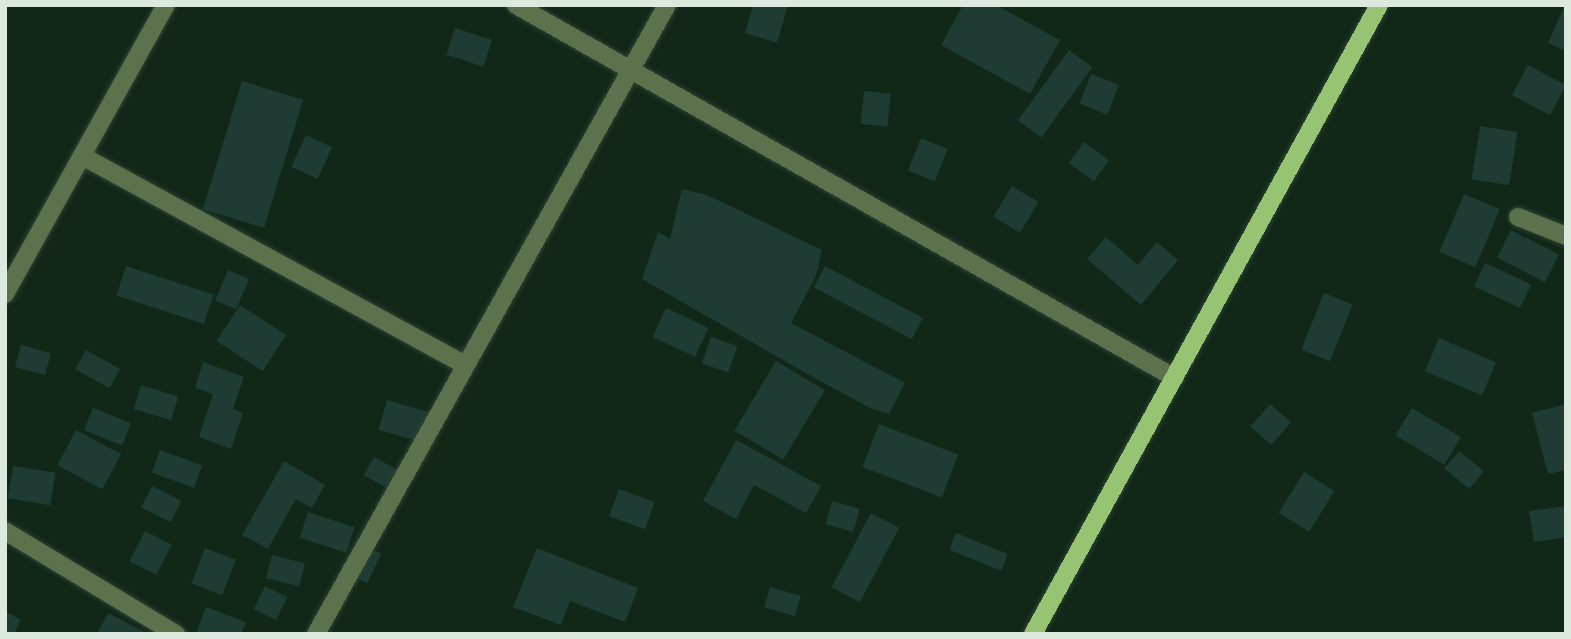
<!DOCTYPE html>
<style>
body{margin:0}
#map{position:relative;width:1571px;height:639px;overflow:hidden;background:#112718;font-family:Barlow,sans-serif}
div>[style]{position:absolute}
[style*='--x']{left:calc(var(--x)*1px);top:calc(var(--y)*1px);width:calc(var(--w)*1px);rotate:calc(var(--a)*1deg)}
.building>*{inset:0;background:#1e3c33;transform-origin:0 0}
.roads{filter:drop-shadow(0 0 2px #2d4234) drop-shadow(0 0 2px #2d4234)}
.minor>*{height:18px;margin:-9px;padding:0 9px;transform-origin:9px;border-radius:9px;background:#5c724c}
.major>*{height:18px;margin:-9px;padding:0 9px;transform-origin:9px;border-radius:9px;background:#96c472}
span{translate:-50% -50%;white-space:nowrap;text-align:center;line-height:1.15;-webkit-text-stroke:5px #050d07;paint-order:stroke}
.frame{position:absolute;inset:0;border:7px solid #dce9df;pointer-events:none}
</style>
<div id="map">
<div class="building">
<div style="clip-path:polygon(753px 5px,788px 5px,777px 43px,745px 33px)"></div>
<div style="clip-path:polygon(963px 5px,996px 5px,1060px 40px,1030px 94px,941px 45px)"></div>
<div style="clip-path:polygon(1565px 5px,1566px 5px,1566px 51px,1548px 43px)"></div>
<div style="left:455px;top:28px;width:39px;height:28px;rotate:18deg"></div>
<div style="left:1069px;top:50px;width:29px;height:87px;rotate:36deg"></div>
<div style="left:1528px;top:65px;width:43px;height:34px;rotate:28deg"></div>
<div style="left:1091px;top:74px;width:30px;height:32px;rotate:21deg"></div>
<div style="left:242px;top:81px;width:64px;height:134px;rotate:17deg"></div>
<div style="left:864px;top:91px;width:27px;height:33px;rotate:6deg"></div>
<div style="left:1480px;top:126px;width:38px;height:54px;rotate:9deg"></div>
<div style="left:306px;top:135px;width:29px;height:35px;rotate:25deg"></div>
<div style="left:921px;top:138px;width:29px;height:35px;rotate:22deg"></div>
<div style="left:1084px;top:142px;width:31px;height:26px;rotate:36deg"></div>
<div style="left:1012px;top:186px;width:31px;height:36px;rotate:31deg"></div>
<div style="clip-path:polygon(682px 189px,707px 195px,822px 250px,816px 276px,791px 323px,905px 383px,889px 414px,872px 409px,811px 376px,642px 279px,658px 232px,670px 239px)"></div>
<div style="left:1464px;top:194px;width:39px;height:63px;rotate:23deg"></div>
<div style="left:1511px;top:230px;width:54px;height:31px;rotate:27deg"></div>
<div style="clip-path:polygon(1106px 237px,1138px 265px,1157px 242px,1178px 260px,1141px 305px,1087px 259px)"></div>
<div style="left:1485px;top:263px;width:51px;height:26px;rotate:25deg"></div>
<div style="left:126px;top:266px;width:92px;height:31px;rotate:18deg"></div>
<div style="left:825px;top:266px;width:111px;height:24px;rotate:28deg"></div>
<div style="left:228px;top:270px;width:23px;height:33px;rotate:23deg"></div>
<div style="left:1324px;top:293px;width:31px;height:61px;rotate:22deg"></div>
<div style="left:240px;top:305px;width:55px;height:43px;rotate:33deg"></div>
<div style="left:666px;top:308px;width:47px;height:32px;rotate:25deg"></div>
<div style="left:711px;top:337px;width:28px;height:28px;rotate:19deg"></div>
<div style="left:1439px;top:338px;width:62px;height:36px;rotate:23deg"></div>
<div style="left:21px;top:345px;width:31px;height:23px;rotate:15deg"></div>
<div style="left:86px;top:350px;width:39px;height:22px;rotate:29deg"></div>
<div style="left:776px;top:361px;width:57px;height:81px;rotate:31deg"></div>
<div style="clip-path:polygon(203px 362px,244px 377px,233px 409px,243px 413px,231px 449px,199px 437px,213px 394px,195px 388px)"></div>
<div style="left:141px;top:385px;width:39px;height:25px;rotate:17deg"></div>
<div style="left:387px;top:400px;width:47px;height:31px;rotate:16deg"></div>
<div style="left:1270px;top:404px;width:28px;height:30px;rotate:41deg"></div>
<div style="clip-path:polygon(1566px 404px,1566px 470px,1548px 474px,1532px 413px)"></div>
<div style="left:93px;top:408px;width:41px;height:24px;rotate:22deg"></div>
<div style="left:1412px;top:408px;width:57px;height:32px;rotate:31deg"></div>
<div style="left:879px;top:424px;width:85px;height:46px;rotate:21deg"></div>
<div style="left:76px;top:430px;width:51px;height:40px;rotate:28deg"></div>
<div style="clip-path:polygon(736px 440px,821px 486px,806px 513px,754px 485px,736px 519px,703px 501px)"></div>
<div style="left:160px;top:450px;width:45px;height:24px;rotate:20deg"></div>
<div style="left:1459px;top:451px;width:32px;height:23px;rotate:39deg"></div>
<div style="left:374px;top:457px;width:39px;height:21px;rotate:29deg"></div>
<div style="clip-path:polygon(284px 461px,325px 485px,312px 508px,296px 499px,268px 549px,242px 535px)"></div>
<div style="left:13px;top:466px;width:43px;height:33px;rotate:9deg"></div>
<div style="left:1304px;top:472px;width:36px;height:48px;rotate:32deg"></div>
<div style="left:152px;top:486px;width:33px;height:24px;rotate:27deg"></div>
<div style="left:619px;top:489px;width:38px;height:29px;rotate:20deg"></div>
<div style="left:832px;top:501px;width:29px;height:24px;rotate:16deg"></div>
<div style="clip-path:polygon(1566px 506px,1566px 537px,1534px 542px,1529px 511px)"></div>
<div style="left:308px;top:512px;width:49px;height:27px;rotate:18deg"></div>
<div style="left:871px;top:513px;width:32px;height:84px;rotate:28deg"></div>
<div style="left:145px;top:531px;width:30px;height:34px;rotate:27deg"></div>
<div style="left:956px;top:533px;width:56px;height:18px;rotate:22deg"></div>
<div style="left:362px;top:545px;width:21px;height:32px;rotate:25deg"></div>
<div style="left:205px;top:548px;width:33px;height:38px;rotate:21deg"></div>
<div style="clip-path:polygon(537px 548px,638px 588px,625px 622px,570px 601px,561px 625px,513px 607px)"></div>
<div style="left:272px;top:555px;width:34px;height:24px;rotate:14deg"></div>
<div style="left:265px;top:586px;width:25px;height:26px;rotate:26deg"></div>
<div style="left:770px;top:587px;width:32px;height:21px;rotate:16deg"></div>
<div style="clip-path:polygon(206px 607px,246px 622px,241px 634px,196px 634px)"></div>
<div style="clip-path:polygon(5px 611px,21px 620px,14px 634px,5px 634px)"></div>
<div style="clip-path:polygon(108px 613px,149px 634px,97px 634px)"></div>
</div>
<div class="roads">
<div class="minor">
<div style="--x:516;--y:5;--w:757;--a:29.51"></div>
<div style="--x:82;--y:156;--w:436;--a:28.6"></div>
<div style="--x:1518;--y:217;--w:52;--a:21.6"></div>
<div style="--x:5;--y:294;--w:331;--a:-60.9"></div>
<div style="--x:5;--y:531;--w:200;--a:31.1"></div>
<div style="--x:316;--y:634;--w:720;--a:-60.84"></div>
</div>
<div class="major">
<div style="--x:1033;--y:634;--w:718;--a:-61.19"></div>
</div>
</div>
<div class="frame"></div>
</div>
